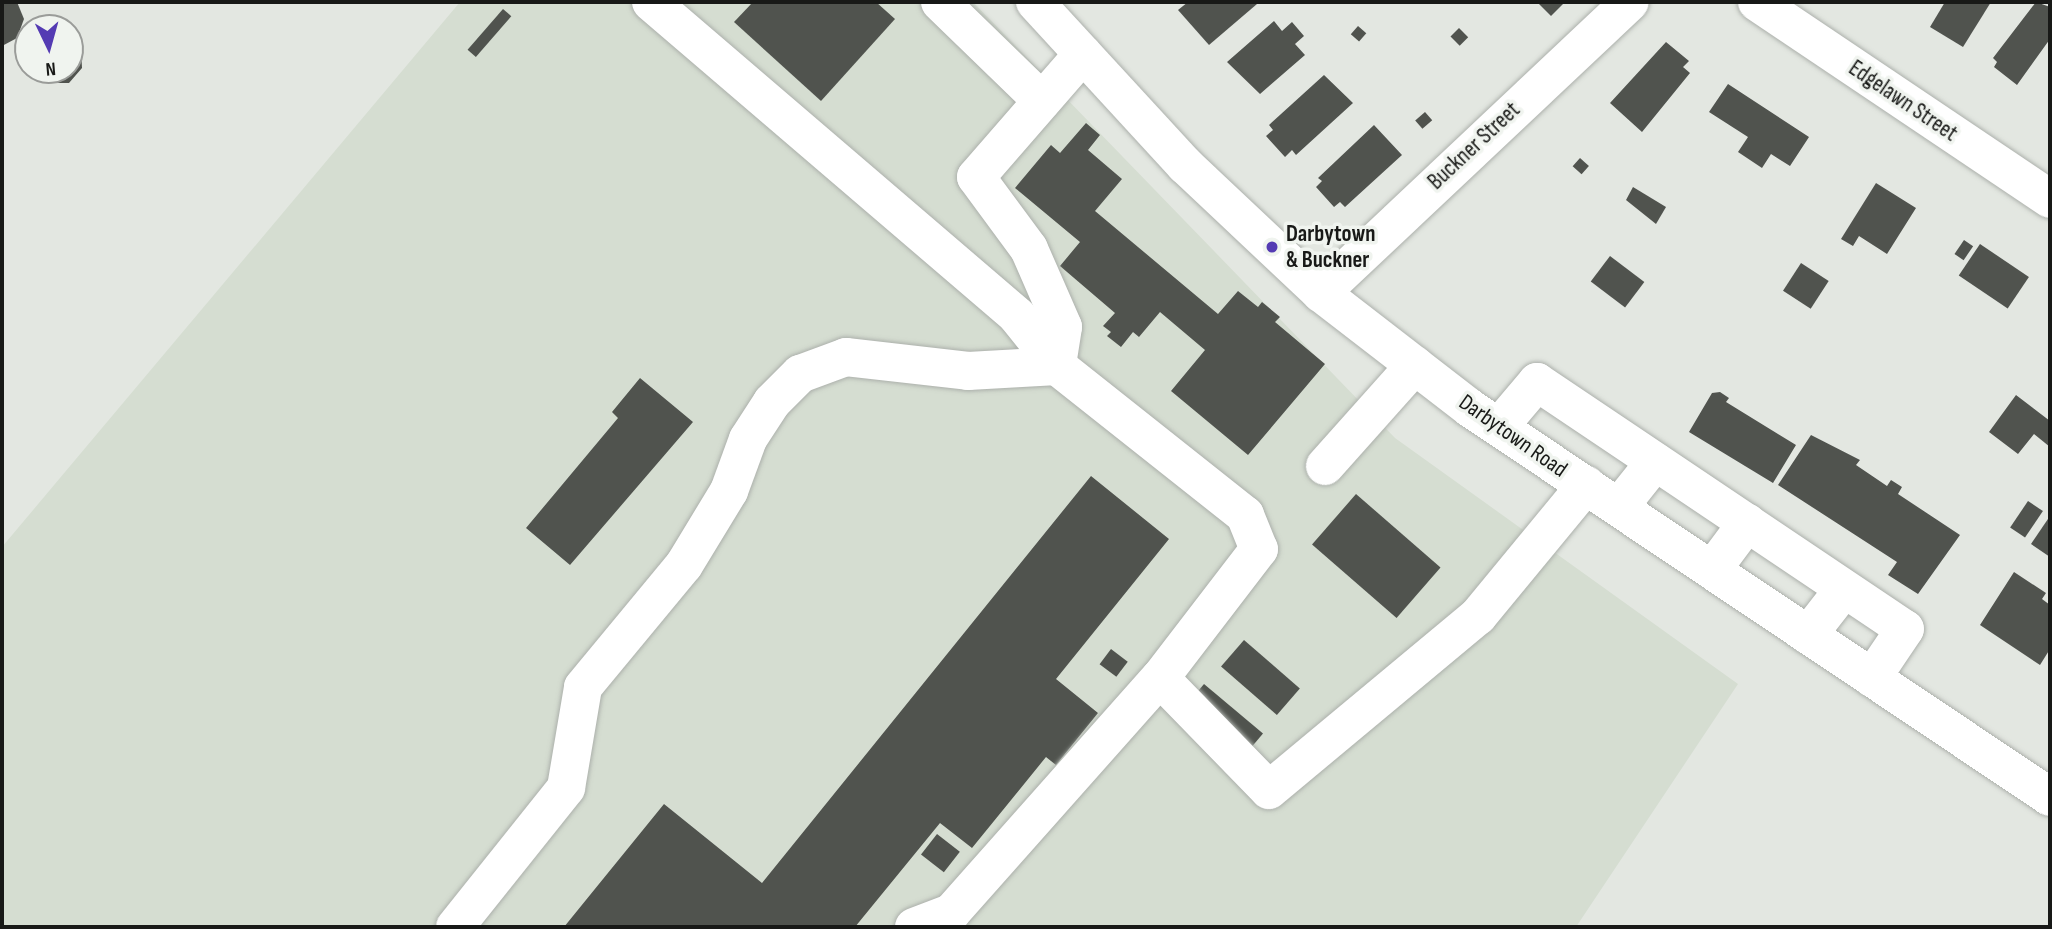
<!DOCTYPE html>
<style>
body{margin:0}
#map{position:relative;width:2052px;height:929px;overflow:hidden;background:#e3e7e1;font-family:"Sofia Sans Condensed",sans-serif}
div>[style]{position:absolute}
[style*='--x']{left:calc(var(--x)*1px);top:calc(var(--y)*1px);width:calc(var(--w)*1px);rotate:calc(var(--a)*1deg)}
.built>*{inset:0;background:#d5ddd1}
.building>*{inset:0;background:#50534e;transform-origin:0 0}
.roads{filter:drop-shadow(0 0 2px #acb0ab) drop-shadow(0 0 2px #acb0ab)}
.minor>*{height:38px;margin:-19px;padding:0 19px;transform-origin:19px;border-radius:19px;background:#fff}
.major>*{height:38px;margin:-19px;padding:0 19px;transform-origin:19px;border-radius:19px;background:#fff}
.dots>*{width:19px;height:19px;translate:-50% -50%;box-sizing:border-box;border:4px solid #f0f4ef;border-radius:50%}
span{translate:-50% -50%;white-space:nowrap;text-align:center;line-height:1.15;-webkit-text-stroke:7px #f0f4ef;paint-order:stroke}
.street-label{font-size:23px;color:#181917}
.poi-label{font-size:23px;color:#181917;font-weight:700}
.left{translate:0 -50%;text-align:left}
.frame{position:absolute;inset:0;border:4px solid #181917;pointer-events:none}
.north{position:absolute;left:14px;top:14px;width:70px;height:70px;box-sizing:border-box;background:#f0f4ef;border:2px solid #9a9c99;border-radius:50%;rotate:175deg;font-size:19px;font-weight:700;line-height:28px;text-align:center;color:#181917}
.north::after{content:'';display:block;margin:auto;width:24px;height:32px;background:#543bb3;clip-path:polygon(50% 0,100% 100%,50% 72%,0 100%)}
</style>
<div id="map">
<div class="built">
<div style="clip-path:polygon(460px 2px,973px 2px,1395px 438px,1738px 684px,1576px 927px,2px 927px,2px 547px)"></div>
</div>
<div class="building">
<div style="clip-path:polygon(2px 2px,17px 2px,24px 19px,17px 38px,2px 46px)"></div>
<div style="clip-path:polygon(753px 2px,876px 2px,895px 19px,821px 101px,734px 22px)"></div>
<div style="clip-path:polygon(1188px 2px,1255px 2px,1257px 4px,1209px 45px,1178px 10px)"></div>
<div style="clip-path:polygon(1537px 2px,1565px 2px,1551px 16px)"></div>
<div style="clip-path:polygon(1945px 2px,1991px 2px,1963px 47px,1930px 27px)"></div>
<div style="clip-path:polygon(2036px 2px,2050px 7px,2050px 39px,2017px 85px,1994px 67px,1997px 62px,1993px 58px)"></div>
<div style="left:503px;top:9px;width:11px;height:54px;rotate:41deg"></div>
<div style="clip-path:polygon(1274px 21px,1282px 31px,1292px 22px,1304px 36px,1295px 44px,1305px 55px,1260px 94px,1227px 62px)"></div>
<div style="left:1358px;top:26px;width:11px;height:11px;rotate:41deg"></div>
<div style="left:1459px;top:28px;width:13px;height:12px;rotate:45deg"></div>
<div style="clip-path:polygon(70px 38px,81px 49px,82px 68px,69px 83px,49px 83px,35px 70px,70px 70px)"></div>
<div style="clip-path:polygon(1666px 42px,1689px 61px,1683px 67px,1690px 73px,1642px 132px,1610px 103px)"></div>
<div style="clip-path:polygon(1324px 75px,1353px 103px,1296px 155px,1292px 150px,1285px 157px,1266px 136px,1273px 130px,1269px 125px)"></div>
<div style="clip-path:polygon(1728px 84px,1809px 137px,1790px 166px,1771px 154px,1762px 168px,1738px 152px,1748px 137px,1709px 112px)"></div>
<div style="left:1425px;top:112px;width:11px;height:13px;rotate:49deg"></div>
<div style="clip-path:polygon(1086px 123px,1100px 135px,1088px 150px,1122px 179px,1095px 211px,1218px 314px,1238px 291px,1258px 307px,1262px 302px,1280px 317px,1275px 322px,1325px 364px,1248px 455px,1171px 391px,1205px 350px,1160px 312px,1139px 337px,1133px 332px,1121px 347px,1107px 336px,1111px 332px,1103px 326px,1115px 313px,1060px 266px,1080px 242px,1015px 188px,1051px 145px,1060px 153px)"></div>
<div style="clip-path:polygon(1374px 125px,1402px 155px,1345px 207px,1340px 202px,1334px 207px,1316px 187px,1322px 181px,1318px 178px)"></div>
<div style="left:1580px;top:158px;width:12px;height:11px;rotate:42deg"></div>
<div style="clip-path:polygon(1876px 183px,1916px 208px,1887px 254px,1859px 236px,1853px 246px,1841px 239px)"></div>
<div style="clip-path:polygon(1633px 187px,1666px 207px,1656px 224px,1626px 200px)"></div>
<div style="left:1964px;top:240px;width:11px;height:17px;rotate:34deg"></div>
<div style="left:1980px;top:244px;width:59px;height:38px;rotate:34deg"></div>
<div style="left:1610px;top:256px;width:43px;height:32px;rotate:37deg"></div>
<div style="left:1801px;top:263px;width:33px;height:33px;rotate:33deg"></div>
<div style="clip-path:polygon(640px 378px,693px 422px,570px 565px,526px 528px,618px 418px,612px 412px)"></div>
<div style="clip-path:polygon(1720px 392px,1729px 398px,1726px 402px,1796px 445px,1773px 483px,1689px 432px,1712px 393px)"></div>
<div style="clip-path:polygon(2016px 395px,2050px 421px,2050px 447px,2034px 434px,2018px 454px,1989px 432px)"></div>
<div style="clip-path:polygon(1811px 435px,1860px 460px,1856px 465px,1887px 486px,1891px 480px,1902px 487px,1898px 494px,1960px 535px,1918px 594px,1888px 575px,1897px 562px,1778px 485px)"></div>
<div style="clip-path:polygon(1091px 476px,1169px 539px,1056px 679px,1098px 713px,1056px 765px,1046px 757px,972px 848px,940px 823px,855px 927px,564px 927px,664px 804px,762px 883px)"></div>
<div style="left:1356px;top:494px;width:112px;height:67px;rotate:41deg"></div>
<div style="left:2028px;top:501px;width:18px;height:32px;rotate:34deg"></div>
<div style="clip-path:polygon(2050px 516px,2050px 557px,2031px 544px)"></div>
<div style="clip-path:polygon(2014px 572px,2046px 593px,2042px 599px,2050px 605px,2050px 649px,2040px 665px,1980px 625px)"></div>
<div style="left:1244px;top:640px;width:74px;height:35px;rotate:41deg"></div>
<div style="left:1111px;top:649px;width:21px;height:19px;rotate:37deg"></div>
<div style="left:1204px;top:684px;width:77px;height:18px;rotate:40deg"></div>
<div style="left:937px;top:834px;width:29px;height:26px;rotate:38deg"></div>
</div>
<div class="roads">
<div class="minor">
<div style="--x:651;--y:2;--w:482;--a:40.6"></div>
<div style="--x:1017;--y:316;--w:64;--a:51.3"></div>
<div style="--x:940;--y:2;--w:142;--a:44.1"></div>
<div style="--x:1757;--y:2;--w:353;--a:33.9"></div>
<div style="--x:1083;--y:54;--w:163;--a:131"></div>
<div style="--x:976;--y:177;--w:89;--a:53.6"></div>
<div style="--x:1029;--y:249;--w:85;--a:66.4"></div>
<div style="--x:1063;--y:327;--w:39;--a:99"></div>
<div style="--x:1057;--y:366;--w:240;--a:38.4"></div>
<div style="--x:1245;--y:515;--w:37;--a:68"></div>
<div style="--x:1259;--y:549;--w:163;--a:127.5"></div>
<div style="--x:1321;--y:293;--w:424;--a:-43.3"></div>
<div style="--x:1499;--y:427;--w:59;--a:-49.8"></div>
<div style="--x:1537;--y:382;--w:443;--a:33.9"></div>
<div style="--x:1905;--y:629;--w:59;--a:124"></div>
<div style="--x:1325;--y:466;--w:135;--a:-48.3"></div>
<div style="--x:1619;--y:507;--w:58;--a:-51.3"></div>
<div style="--x:1712;--y:570;--w:59;--a:-53.3"></div>
<div style="--x:1808;--y:635;--w:58;--a:-52"></div>
<div style="--x:455;--y:927;--w:178;--a:-51.4"></div>
<div style="--x:566;--y:788;--w:102;--a:-80.4"></div>
<div style="--x:583;--y:687;--w:158;--a:-50.4"></div>
<div style="--x:684;--y:565;--w:87;--a:-58.7"></div>
<div style="--x:729;--y:491;--w:55;--a:-69.9"></div>
<div style="--x:748;--y:439;--w:44;--a:-57"></div>
<div style="--x:772;--y:402;--w:40;--a:-45"></div>
<div style="--x:800;--y:374;--w:49;--a:-20.3"></div>
<div style="--x:846;--y:357;--w:123;--a:6.5"></div>
<div style="--x:968;--y:371;--w:89;--a:-3.2"></div>
<div style="--x:914;--y:927;--w:40;--a:-21"></div>
<div style="--x:951;--y:913;--w:314;--a:-48.4"></div>
<div style="--x:1160;--y:678;--w:156;--a:45.8"></div>
<div style="--x:1269;--y:790;--w:272;--a:-39.8"></div>
<div style="--x:1478;--y:616;--w:170;--a:-50.5"></div>
</div>
<div class="major">
<div style="--x:1035;--y:2;--w:222;--a:47.4"></div>
<div style="--x:1185;--y:165;--w:187;--a:43.3"></div>
<div style="--x:1321;--y:293;--w:188;--a:37.7"></div>
<div style="--x:1470;--y:408;--w:698;--a:33.85"></div>
</div>
</div>
<div class="dots">
<div style="left:1272px;top:247px;background:#543bb3"></div>
</div>
<div class="street-label">
<span style="left:1903px;top:101px;rotate:34deg">Edgelawn Street</span>
<span style="left:1474px;top:146px;rotate:-43deg">Buckner Street</span>
<span style="left:1513px;top:436px;rotate:35deg">Darbytown Road</span>
</div>
<div class="poi-label">
<span class="left" style="left:1286px;top:247px">Darbytown<br>&amp; Buckner</span>
</div>
<div class="frame"></div>
<div class="north">N</div>
</div>
